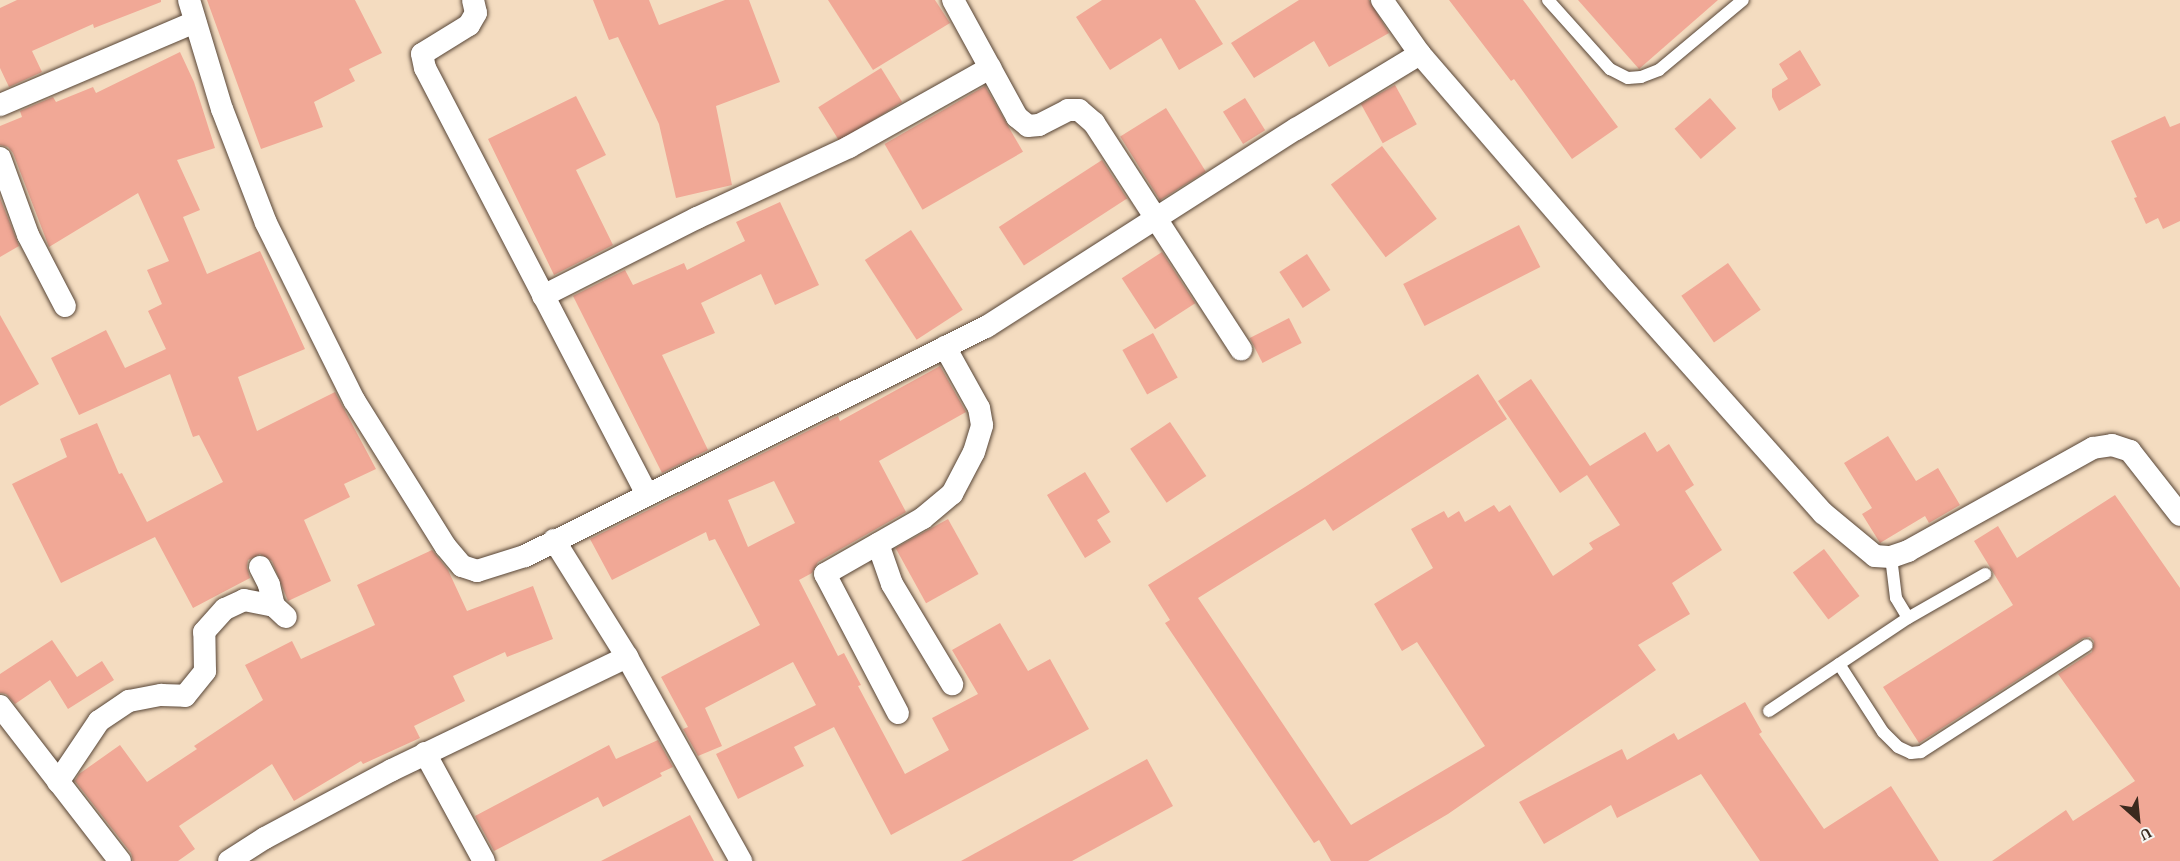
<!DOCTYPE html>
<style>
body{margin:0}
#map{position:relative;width:2180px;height:861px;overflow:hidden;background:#f4dcc0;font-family:"Gentium Book Plus",serif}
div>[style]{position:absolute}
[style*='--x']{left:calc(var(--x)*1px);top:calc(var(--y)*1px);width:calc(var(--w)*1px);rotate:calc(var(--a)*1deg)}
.building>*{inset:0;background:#f1a896;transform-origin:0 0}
.roads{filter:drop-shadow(0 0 2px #574536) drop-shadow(0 0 2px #574536)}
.lane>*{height:12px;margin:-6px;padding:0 6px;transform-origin:6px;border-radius:6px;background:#fff}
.street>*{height:22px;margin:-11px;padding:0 11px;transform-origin:11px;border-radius:11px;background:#fff}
span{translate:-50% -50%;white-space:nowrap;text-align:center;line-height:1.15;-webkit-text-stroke:4.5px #f6f6f2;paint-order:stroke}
.north{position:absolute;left:2108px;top:789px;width:60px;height:60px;-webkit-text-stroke:4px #f6f6f2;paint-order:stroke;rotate:153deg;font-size:16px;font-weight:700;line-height:24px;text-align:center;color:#3b2a1e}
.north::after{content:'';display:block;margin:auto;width:21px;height:27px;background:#3b2a1e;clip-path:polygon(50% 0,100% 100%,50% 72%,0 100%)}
</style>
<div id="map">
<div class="building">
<div style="clip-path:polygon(17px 0,161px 0,161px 2px,94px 28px,93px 24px,32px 51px,42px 72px,9px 87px,0 68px,0 8px)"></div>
<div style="clip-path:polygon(207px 0,355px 0,382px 53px,349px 69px,355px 81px,314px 102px,323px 127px,261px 149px)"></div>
<div style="clip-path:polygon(593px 0,649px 0,659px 25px,725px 0,749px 0,780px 82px,716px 106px,732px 185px,676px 198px,659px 124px,618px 37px,609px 40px)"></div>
<div style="clip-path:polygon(828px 0,935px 0,950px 23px,873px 70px)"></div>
<div style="clip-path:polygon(1102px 0,1195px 0,1223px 44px,1179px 70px,1161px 38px,1110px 70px,1076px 17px)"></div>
<div style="clip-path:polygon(1299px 0,1369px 0,1389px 33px,1329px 67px,1314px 41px,1254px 78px,1231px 43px)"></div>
<div style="clip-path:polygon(1449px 0,1523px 0,1618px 127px,1572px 159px,1514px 79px,1511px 81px)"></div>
<div style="clip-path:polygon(1578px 0,1718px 0,1639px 69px)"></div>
<div style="clip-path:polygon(1800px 50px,1821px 85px,1779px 111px,1772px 97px,1772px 89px,1788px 79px,1779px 64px)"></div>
<div style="clip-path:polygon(180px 52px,194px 82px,215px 148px,177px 160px,200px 210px,183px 217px,207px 274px,260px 251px,305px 349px,238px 377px,257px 431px,335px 392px,376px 469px,344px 484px,350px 497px,304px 520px,331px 581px,288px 601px,272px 561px,260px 554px,248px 560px,247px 567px,250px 578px,193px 608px,155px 537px,61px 583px,12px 484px,67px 457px,60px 439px,97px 423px,119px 474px,122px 473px,147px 522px,223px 482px,199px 435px,193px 437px,170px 374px,79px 415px,51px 358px,106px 330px,125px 368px,166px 349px,148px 311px,162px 304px,147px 270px,169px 261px,138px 193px,49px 247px,13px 153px,8px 147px,0 145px,0 126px,22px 117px,20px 111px,53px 97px,56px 102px,93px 87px,96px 93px)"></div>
<div style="left:881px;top:68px;width:40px;height:74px;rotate:58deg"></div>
<div style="left:1395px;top:85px;width:45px;height:39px;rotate:61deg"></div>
<div style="left:985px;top:86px;width:76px;height:116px;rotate:60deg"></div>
<div style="clip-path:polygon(576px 96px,606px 155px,576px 170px,613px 245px,554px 275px,488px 139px)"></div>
<div style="left:1245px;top:98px;width:38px;height:26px;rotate:58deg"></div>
<div style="left:1710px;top:98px;width:40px;height:47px;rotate:49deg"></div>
<div style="left:1166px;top:108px;width:75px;height:54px;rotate:58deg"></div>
<div style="clip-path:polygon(2165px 116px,2170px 127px,2180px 123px,2180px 221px,2163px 229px,2158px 218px,2146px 224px,2134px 198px,2137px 197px,2111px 141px)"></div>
<div style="left:1382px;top:146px;width:91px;height:64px;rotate:53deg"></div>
<div style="left:1102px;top:160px;width:46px;height:123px;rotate:57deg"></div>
<div style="clip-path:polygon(0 198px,19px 246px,0 257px)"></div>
<div style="clip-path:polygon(780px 202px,819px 285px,775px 305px,761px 274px,701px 303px,715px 333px,662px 355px,708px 450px,662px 473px,573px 296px,625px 270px,633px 285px,684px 263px,687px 270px,745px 241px,736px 222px)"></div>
<div style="left:1519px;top:225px;width:47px;height:130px;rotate:63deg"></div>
<div style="left:911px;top:230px;width:95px;height:55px;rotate:57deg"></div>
<div style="left:1162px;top:252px;width:61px;height:48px;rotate:57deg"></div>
<div style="left:1307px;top:254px;width:43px;height:33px;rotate:57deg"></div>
<div style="left:1728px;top:263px;width:57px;height:57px;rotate:55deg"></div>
<div style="clip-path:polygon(0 315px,39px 384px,0 406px)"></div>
<div style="left:1289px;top:318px;width:28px;height:44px;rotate:63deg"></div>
<div style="left:1153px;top:333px;width:51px;height:35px;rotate:61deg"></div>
<div style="clip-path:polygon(evenodd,940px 366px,966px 412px,879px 461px,906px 512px,818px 562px,812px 573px,799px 580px,838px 656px,844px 653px,861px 685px,858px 686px,905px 774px,949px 750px,932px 718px,978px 694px,952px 650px,1000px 623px,1028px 671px,1050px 659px,1089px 729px,891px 835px,834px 727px,794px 747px,804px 766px,738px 799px,716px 754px,816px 705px,793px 662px,705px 708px,722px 746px,698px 756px,683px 729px,688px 727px,661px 677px,760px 625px,715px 539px,709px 541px,706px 532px,612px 580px,590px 539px,838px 416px,840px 421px,940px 366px,774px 481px,795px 523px,748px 547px,728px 500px,774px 481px)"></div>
<div style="clip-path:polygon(1478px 374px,1507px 419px,1333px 531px,1325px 519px,1198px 598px,1351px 825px,1485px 746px,1417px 642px,1402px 651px,1374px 604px,1433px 568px,1411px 529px,1444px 511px,1448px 518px,1459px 511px,1465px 522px,1494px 505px,1499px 512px,1510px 505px,1553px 576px,1593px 549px,1589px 543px,1620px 525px,1587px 475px,1560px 493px,1498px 401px,1531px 379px,1590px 466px,1645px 432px,1657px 452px,1669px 444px,1694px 485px,1685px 491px,1722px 550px,1672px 583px,1690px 614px,1638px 645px,1656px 670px,1448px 814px,1368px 861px,1331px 861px,1319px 840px,1314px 843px,1165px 623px,1170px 620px,1148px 585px,1305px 487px)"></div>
<div style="left:1170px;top:422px;width:65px;height:48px;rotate:56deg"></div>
<div style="clip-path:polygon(1888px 436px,1916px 481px,1938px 468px,1960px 505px,1929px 523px,1925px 516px,1880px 543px,1862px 514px,1872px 508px,1844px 463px)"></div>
<div style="clip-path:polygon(1085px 472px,1110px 512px,1097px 520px,1111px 542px,1085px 558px,1047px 495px)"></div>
<div style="clip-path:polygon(2115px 495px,2180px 588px,2180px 861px,1992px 861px,2066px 810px,2073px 821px,2135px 781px,2058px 674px,2092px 652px,2094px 641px,2090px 637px,2083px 638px,1919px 743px,1883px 687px,2013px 605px,1974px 541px,1998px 526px,2017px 558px)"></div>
<div style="left:948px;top:519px;width:63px;height:60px;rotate:61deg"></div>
<div style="left:1824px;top:549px;width:59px;height:39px;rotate:53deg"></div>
<div style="clip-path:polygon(432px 550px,448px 570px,467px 611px,533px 586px,553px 639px,507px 657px,505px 652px,453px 676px,465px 701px,414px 726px,420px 738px,363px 764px,361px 761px,294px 801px,272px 764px,179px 826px,195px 849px,178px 861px,133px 861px,131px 853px,75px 781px,79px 774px,120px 745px,147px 782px,197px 749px,194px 746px,263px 700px,245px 665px,292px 641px,301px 659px,375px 625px,357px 585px)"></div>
<div style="clip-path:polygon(52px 640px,77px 677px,102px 661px,114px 680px,68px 709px,50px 680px,15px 704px,6px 694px,0 693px,0 674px)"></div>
<div style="clip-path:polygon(1745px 702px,1762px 732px,1759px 734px,1824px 829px,1891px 786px,1939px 861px,1760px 861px,1701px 774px,1617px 818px,1611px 805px,1544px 844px,1519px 802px,1622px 749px,1627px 760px,1674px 733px,1678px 740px)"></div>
<div style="clip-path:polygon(658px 740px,673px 767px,660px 773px,662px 776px,603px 807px,598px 797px,494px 851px,475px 816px,609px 745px,616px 759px)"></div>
<div style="clip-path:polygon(1147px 759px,1173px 806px,1072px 861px,961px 861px)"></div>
<div style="clip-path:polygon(690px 815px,714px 861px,601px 861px)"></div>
</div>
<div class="roads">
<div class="lane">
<div style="--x:1548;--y:0;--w:93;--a:48.1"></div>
<div style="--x:1610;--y:69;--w:20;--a:27"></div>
<div style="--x:1628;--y:78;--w:13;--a:-4"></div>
<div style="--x:1641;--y:77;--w:19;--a:-21"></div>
<div style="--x:1659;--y:70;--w:109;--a:-39.8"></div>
<div style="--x:1891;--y:557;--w:41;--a:83"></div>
<div style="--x:1896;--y:598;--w:23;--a:59"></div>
<div style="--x:1839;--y:664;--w:81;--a:57.1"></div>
<div style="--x:1883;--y:732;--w:21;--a:45"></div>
<div style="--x:1898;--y:747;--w:14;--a:25"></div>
<div style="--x:1911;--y:753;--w:10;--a:-6"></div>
<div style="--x:1921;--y:752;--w:197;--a:-32.8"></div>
<div style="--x:1769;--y:711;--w:167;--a:-33.8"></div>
<div style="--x:1908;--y:618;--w:89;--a:-29.7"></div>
</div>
<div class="street">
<div style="--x:189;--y:0;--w:114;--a:73.2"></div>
<div style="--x:222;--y:109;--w:122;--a:68.9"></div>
<div style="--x:266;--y:223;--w:198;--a:63.6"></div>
<div style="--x:354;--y:400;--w:173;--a:58"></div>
<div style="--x:446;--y:547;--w:25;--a:50"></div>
<div style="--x:462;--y:566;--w:16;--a:18"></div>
<div style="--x:477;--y:571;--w:50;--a:-17.4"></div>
<div style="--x:525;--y:556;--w:515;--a:-26.42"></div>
<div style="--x:986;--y:327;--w:368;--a:-32.6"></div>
<div style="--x:1296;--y:129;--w:145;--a:-31.2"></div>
<div style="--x:473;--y:0;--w:13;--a:77"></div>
<div style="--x:476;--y:13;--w:14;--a:120"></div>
<div style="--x:469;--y:25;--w:55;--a:148.3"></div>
<div style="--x:422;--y:54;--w:14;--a:78"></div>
<div style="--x:425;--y:68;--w:481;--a:62.5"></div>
<div style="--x:953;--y:0;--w:133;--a:61.3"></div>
<div style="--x:1017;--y:117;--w:14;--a:39"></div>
<div style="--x:1028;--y:126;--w:11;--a:-5"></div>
<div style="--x:1039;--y:125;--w:33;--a:-27"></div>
<div style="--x:1068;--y:110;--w:11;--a:0"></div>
<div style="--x:1079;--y:110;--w:20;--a:41"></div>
<div style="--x:1094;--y:123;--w:270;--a:57"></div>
<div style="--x:1382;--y:0;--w:66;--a:54.9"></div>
<div style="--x:1420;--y:54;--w:301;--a:49.2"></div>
<div style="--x:1617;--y:282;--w:310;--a:48.3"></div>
<div style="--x:1823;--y:513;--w:67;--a:39.6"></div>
<div style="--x:1875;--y:556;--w:16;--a:4"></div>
<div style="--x:1891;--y:557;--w:18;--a:-19"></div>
<div style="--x:1908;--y:551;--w:212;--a:-29.1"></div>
<div style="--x:2093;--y:448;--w:19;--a:-9"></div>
<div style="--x:2112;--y:445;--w:19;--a:18"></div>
<div style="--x:2130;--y:451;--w:81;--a:52"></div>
<div style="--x:0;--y:105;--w:212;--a:-23.1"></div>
<div style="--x:0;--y:158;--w:82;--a:70"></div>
<div style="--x:28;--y:235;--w:80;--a:62.5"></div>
<div style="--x:543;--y:296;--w:173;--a:-26.9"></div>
<div style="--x:697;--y:218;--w:168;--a:-25"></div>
<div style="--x:849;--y:147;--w:162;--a:-29.3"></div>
<div style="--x:554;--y:540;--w:138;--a:58"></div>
<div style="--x:627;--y:657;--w:234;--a:60.8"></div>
<div style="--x:878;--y:544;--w:42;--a:70.7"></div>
<div style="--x:892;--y:584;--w:117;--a:59"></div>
<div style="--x:260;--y:567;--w:20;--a:63"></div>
<div style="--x:269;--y:585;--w:22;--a:77"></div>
<div style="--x:0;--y:706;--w:196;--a:52.3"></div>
<div style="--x:898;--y:713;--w:157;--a:-117.7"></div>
<div style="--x:825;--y:574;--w:113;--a:-29.7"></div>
<div style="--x:923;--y:518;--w:38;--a:-40"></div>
<div style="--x:952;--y:494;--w:47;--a:-62.4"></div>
<div style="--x:974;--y:452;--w:28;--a:-73"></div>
<div style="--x:982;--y:425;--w:17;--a:-100"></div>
<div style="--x:979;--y:408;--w:70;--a:-119.1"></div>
<div style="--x:425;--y:753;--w:123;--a:61.4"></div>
<div style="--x:58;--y:782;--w:73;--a:-56.1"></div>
<div style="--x:99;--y:721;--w:36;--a:-34"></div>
<div style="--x:129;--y:701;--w:33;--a:-11"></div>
<div style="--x:161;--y:695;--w:24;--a:2"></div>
<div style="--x:185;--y:696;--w:32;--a:-51"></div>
<div style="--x:205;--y:671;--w:39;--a:-91"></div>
<div style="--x:204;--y:632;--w:31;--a:-48"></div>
<div style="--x:225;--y:609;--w:21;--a:-25"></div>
<div style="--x:244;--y:600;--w:31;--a:11"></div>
<div style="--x:274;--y:606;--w:16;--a:43"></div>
<div style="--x:229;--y:861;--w:43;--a:-32.6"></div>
<div style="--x:265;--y:838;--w:144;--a:-28.2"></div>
<div style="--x:392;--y:770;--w:261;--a:-25.7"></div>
</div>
</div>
<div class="north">U</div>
</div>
